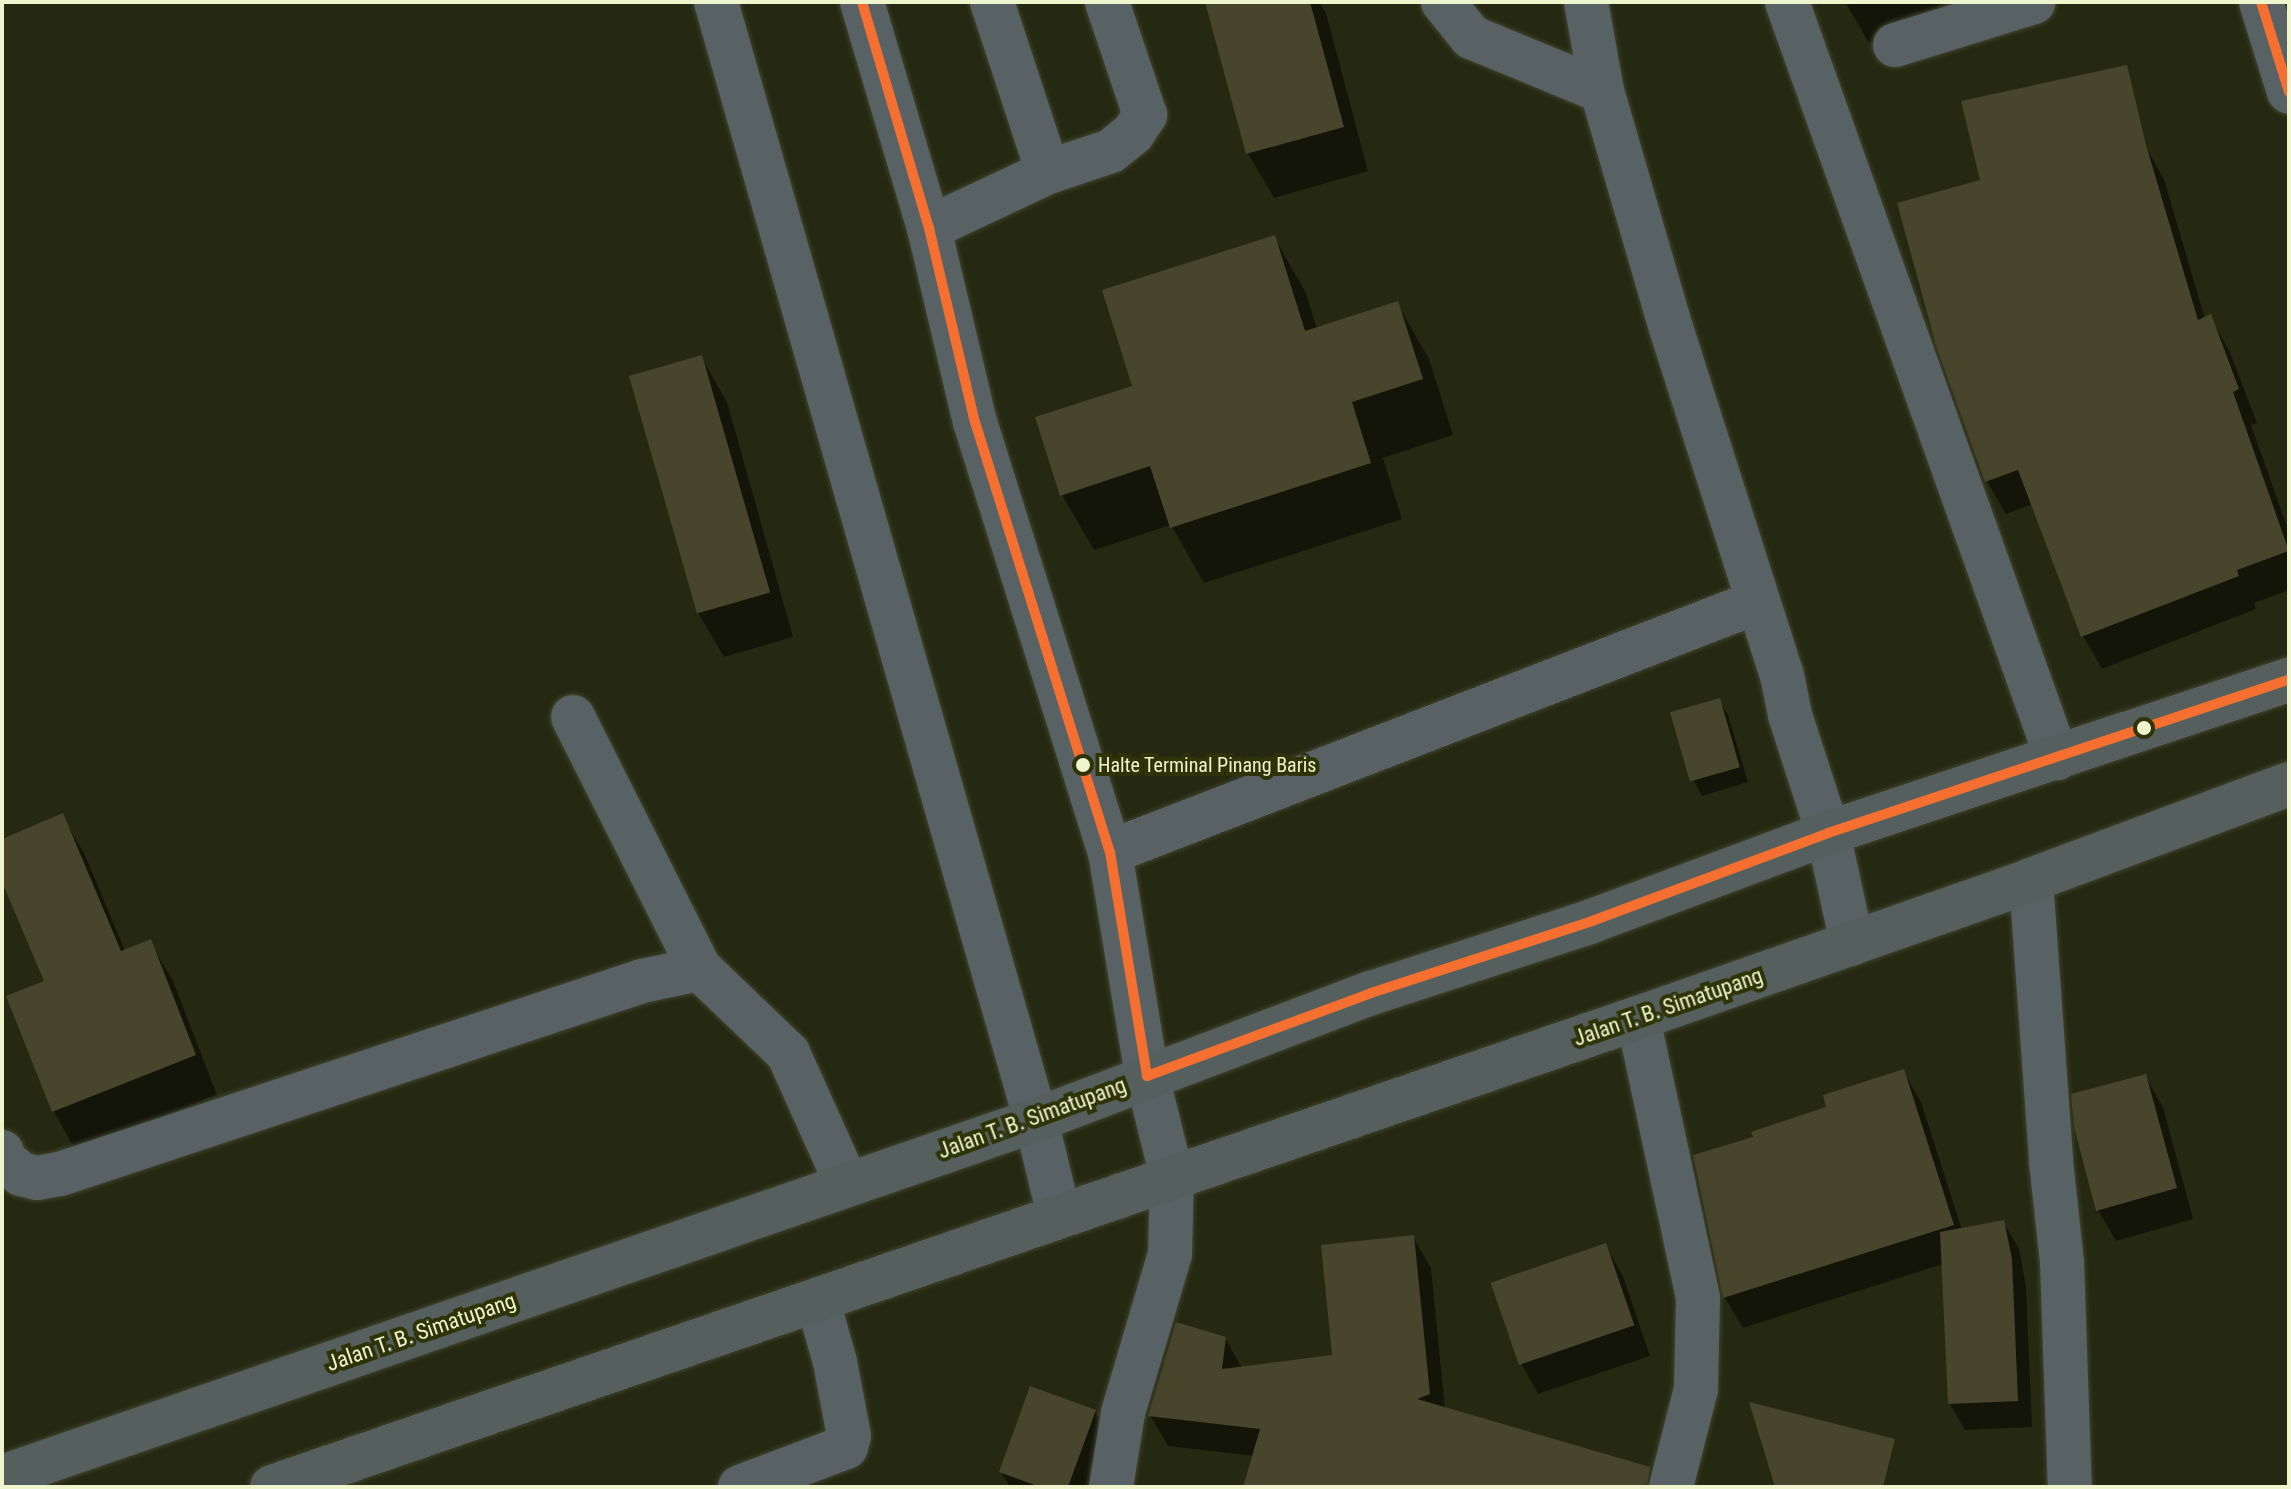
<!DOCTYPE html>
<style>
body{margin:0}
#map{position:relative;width:2291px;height:1489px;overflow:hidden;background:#262912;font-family:"Roboto Condensed",sans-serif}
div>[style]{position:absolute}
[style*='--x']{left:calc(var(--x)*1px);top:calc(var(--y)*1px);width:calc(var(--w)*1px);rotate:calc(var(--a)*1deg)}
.shadow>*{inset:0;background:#0007}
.building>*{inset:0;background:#47452c;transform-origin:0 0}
.roads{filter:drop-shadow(0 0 2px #40442e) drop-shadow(0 0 2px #40442e)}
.minor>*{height:44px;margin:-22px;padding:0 22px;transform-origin:22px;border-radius:22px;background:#586264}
.major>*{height:44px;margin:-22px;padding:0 22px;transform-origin:22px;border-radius:22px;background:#55605e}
.bus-1>*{height:10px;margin:-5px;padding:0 5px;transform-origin:5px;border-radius:5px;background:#f46f30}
.dots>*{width:22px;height:22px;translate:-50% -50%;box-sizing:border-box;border:4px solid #2e3308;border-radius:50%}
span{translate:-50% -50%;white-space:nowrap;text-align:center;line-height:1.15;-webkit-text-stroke:8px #2e3308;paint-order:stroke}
.bus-label{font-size:20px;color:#eef5cd}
.left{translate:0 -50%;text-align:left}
.street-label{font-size:22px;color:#eef5cd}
.frame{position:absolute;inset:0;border:4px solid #eef5cd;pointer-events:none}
</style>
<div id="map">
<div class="shadow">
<div style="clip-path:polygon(1207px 2px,1319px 2px,1326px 13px,1368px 171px,1274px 198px,1248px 154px)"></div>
<div style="clip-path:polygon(1845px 2px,1953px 2px,1937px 6px,1941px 18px,1869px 43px)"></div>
<div style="clip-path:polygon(2145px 146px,2164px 179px,2205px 319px,2210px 317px,2229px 350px,2257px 423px,2251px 425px,2289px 532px,2289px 590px,2254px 603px,2256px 609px,2102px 669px,2083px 636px,2033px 504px,2006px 514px,1987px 481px,1939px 348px)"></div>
<div style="clip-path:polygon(1274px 237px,1306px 293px,1317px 329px,1397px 303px,1429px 359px,1453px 435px,1383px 458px,1402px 519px,1204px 583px,1171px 525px,1094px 550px,1062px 495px,1135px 387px)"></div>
<div style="clip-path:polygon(701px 357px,727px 402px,793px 637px,724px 657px,698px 613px)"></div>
<div style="clip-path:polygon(1719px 700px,1728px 715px,1748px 782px,1702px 796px,1694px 781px)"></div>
<div style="clip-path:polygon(62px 816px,85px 855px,125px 951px,150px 942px,173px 981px,217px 1095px,76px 1151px,54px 1112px,8px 997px,46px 982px,2px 877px,2px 841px)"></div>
<div style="clip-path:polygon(1903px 1071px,1921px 1102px,1962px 1230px,2003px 1222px,2019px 1248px,2026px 1287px,2032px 1427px,1965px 1430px,1950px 1404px,1943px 1264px,1743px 1328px,1725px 1298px,1695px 1156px,1756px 1138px,1829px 1108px)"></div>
<div style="clip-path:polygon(2145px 1076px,2163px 1107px,2193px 1219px,2116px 1241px,2098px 1210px)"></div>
<div style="clip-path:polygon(1413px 1237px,1431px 1268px,1445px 1409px,1622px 1487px,1245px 1487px,1254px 1456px,1168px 1446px,1150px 1415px,1225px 1338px,1242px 1368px,1334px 1356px)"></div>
<div style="clip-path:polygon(1605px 1245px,1623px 1276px,1650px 1356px,1538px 1394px,1521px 1363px)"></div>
<div style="clip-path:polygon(1095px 1412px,1113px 1443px,1096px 1487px,1010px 1487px,1001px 1472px)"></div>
</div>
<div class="building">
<div style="clip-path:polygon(1205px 2px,1310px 2px,1344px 127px,1246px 154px)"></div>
<div style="clip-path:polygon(2127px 65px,2146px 145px,2198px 320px,2211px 314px,2239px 389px,2233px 392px,2289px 551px,2237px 570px,2239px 576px,2081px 637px,2018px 470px,1985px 482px,1937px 349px,1897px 203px,1980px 180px,1961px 101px)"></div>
<div style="clip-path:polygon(1275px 235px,1305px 331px,1398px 301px,1423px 379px,1352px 402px,1371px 463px,1170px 528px,1150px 466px,1060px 496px,1035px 417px,1132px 386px,1102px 290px)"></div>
<div style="left:702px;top:355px;width:247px;height:76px;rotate:74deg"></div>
<div style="left:1720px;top:698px;width:72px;height:52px;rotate:74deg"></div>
<div style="clip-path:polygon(63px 813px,121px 951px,151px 939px,196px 1055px,52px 1112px,6px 996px,44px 981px,2px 882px,2px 839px)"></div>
<div style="clip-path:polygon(1904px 1069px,1954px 1225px,1723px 1298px,1693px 1155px,1753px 1137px,1751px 1132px,1826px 1107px,1823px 1095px)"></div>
<div style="clip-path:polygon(2146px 1074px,2177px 1188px,2096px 1211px,2074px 1127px,2071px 1094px)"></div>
<div style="clip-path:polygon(2004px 1220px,2012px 1259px,2018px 1401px,1948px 1404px,1940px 1232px)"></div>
<div style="clip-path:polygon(1414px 1235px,1430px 1394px,1417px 1399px,1650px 1467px,1647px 1487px,1243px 1487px,1260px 1429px,1148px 1416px,1176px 1322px,1226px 1337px,1222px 1369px,1332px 1355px,1321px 1245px)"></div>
<div style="left:1606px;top:1243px;width:87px;height:122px;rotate:71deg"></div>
<div style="clip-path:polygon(1030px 1386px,1096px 1410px,1068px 1487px,1040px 1487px,999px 1472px)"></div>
<div style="clip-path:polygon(1749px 1402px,1895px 1439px,1883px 1487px,1775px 1487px)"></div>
</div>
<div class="roads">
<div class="minor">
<div style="--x:716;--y:2;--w:1163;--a:74.03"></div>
<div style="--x:1036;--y:1120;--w:98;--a:76.4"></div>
<div style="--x:862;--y:2;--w:236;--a:73.5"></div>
<div style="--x:929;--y:228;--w:199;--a:76.7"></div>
<div style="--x:975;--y:422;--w:451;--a:72.6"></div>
<div style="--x:1110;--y:852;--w:227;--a:80.6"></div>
<div style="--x:1147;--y:1076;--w:104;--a:76.1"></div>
<div style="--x:1172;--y:1177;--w:77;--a:91.5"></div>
<div style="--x:1170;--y:1254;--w:166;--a:106.5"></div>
<div style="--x:1123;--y:1413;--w:75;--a:99.2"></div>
<div style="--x:992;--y:2;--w:179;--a:71.8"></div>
<div style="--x:1443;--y:2;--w:45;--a:51.3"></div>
<div style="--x:1471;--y:37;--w:142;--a:22.4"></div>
<div style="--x:1602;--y:91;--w:247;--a:73.8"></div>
<div style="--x:1671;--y:328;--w:364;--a:72.3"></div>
<div style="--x:1782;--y:675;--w:41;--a:78.7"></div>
<div style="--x:1790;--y:715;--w:124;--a:72.1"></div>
<div style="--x:1828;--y:833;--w:113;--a:77.7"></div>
<div style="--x:1586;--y:2;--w:90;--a:79.8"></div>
<div style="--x:1787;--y:2;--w:803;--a:70.35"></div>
<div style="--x:2261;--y:2;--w:94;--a:72.7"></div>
<div style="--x:1895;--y:45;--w:145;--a:-17.2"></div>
<div style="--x:929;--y:228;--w:132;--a:-25.2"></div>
<div style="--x:1048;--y:172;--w:66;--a:-18.4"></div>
<div style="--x:1111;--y:151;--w:28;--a:-39"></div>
<div style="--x:1133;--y:133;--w:22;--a:-56"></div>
<div style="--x:1145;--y:115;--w:119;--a:-108.6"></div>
<div style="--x:573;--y:717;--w:282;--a:63.3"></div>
<div style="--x:1110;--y:852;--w:694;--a:-21.13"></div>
<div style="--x:2031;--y:880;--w:282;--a:85.9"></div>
<div style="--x:2051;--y:1161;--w:103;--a:83.8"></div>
<div style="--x:2062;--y:1263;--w:224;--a:88"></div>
<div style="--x:1638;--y:1018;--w:286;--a:77.9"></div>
<div style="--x:1698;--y:1298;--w:91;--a:91.3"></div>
<div style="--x:1696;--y:1389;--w:101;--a:104.3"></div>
<div style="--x:2;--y:1152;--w:9;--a:72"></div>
<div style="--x:5;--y:1161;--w:21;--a:39"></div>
<div style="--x:21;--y:1174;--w:16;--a:14"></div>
<div style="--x:37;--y:1178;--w:23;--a:-10"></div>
<div style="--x:60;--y:1174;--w:613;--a:-18.35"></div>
<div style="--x:642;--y:981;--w:59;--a:-11.7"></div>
<div style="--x:700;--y:969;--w:122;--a:43.7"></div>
<div style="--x:788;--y:1053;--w:144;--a:65.8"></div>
<div style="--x:740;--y:1487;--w:113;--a:-20.7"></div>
<div style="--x:846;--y:1447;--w:11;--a:-75"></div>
<div style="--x:849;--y:1436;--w:75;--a:-100.7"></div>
<div style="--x:835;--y:1362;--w:62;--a:-105.8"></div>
</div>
<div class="major">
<div style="--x:2;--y:1477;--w:1094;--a:-19.05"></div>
<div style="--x:1036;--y:1120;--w:358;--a:-20.8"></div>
<div style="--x:1371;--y:993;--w:232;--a:-18"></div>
<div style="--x:1592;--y:921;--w:252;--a:-20.4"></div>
<div style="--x:1828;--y:833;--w:486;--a:-18.4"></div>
<div style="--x:272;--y:1487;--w:1444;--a:-18.95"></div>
<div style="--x:1638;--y:1018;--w:417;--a:-19.3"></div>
<div style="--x:2031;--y:880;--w:275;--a:-20.4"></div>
</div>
</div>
<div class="bus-1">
<div style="--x:862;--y:2;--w:236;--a:73.5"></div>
<div style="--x:929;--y:228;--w:199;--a:76.7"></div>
<div style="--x:975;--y:422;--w:451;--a:72.6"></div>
<div style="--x:1110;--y:852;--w:227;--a:80.6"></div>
<div style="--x:1147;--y:1076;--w:239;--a:-20.3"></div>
<div style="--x:1371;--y:993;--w:232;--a:-18"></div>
<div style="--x:1592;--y:921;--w:252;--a:-20.4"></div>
<div style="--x:1828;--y:833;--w:486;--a:-18.4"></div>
<div style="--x:2261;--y:2;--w:94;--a:72.7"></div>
</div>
<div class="dots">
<div style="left:2144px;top:728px;background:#eef5cd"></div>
<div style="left:1083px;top:765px;background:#eef5cd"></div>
</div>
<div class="bus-label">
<span class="left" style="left:1098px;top:765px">Halte Terminal Pinang Baris</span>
</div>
<div class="street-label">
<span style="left:1668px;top:1007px;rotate:-19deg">Jalan T. B. Simatupang</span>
<span style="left:1032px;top:1118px;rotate:-20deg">Jalan T. B. Simatupang</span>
<span style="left:421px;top:1332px;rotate:-19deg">Jalan T. B. Simatupang</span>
</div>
<div class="frame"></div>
</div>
